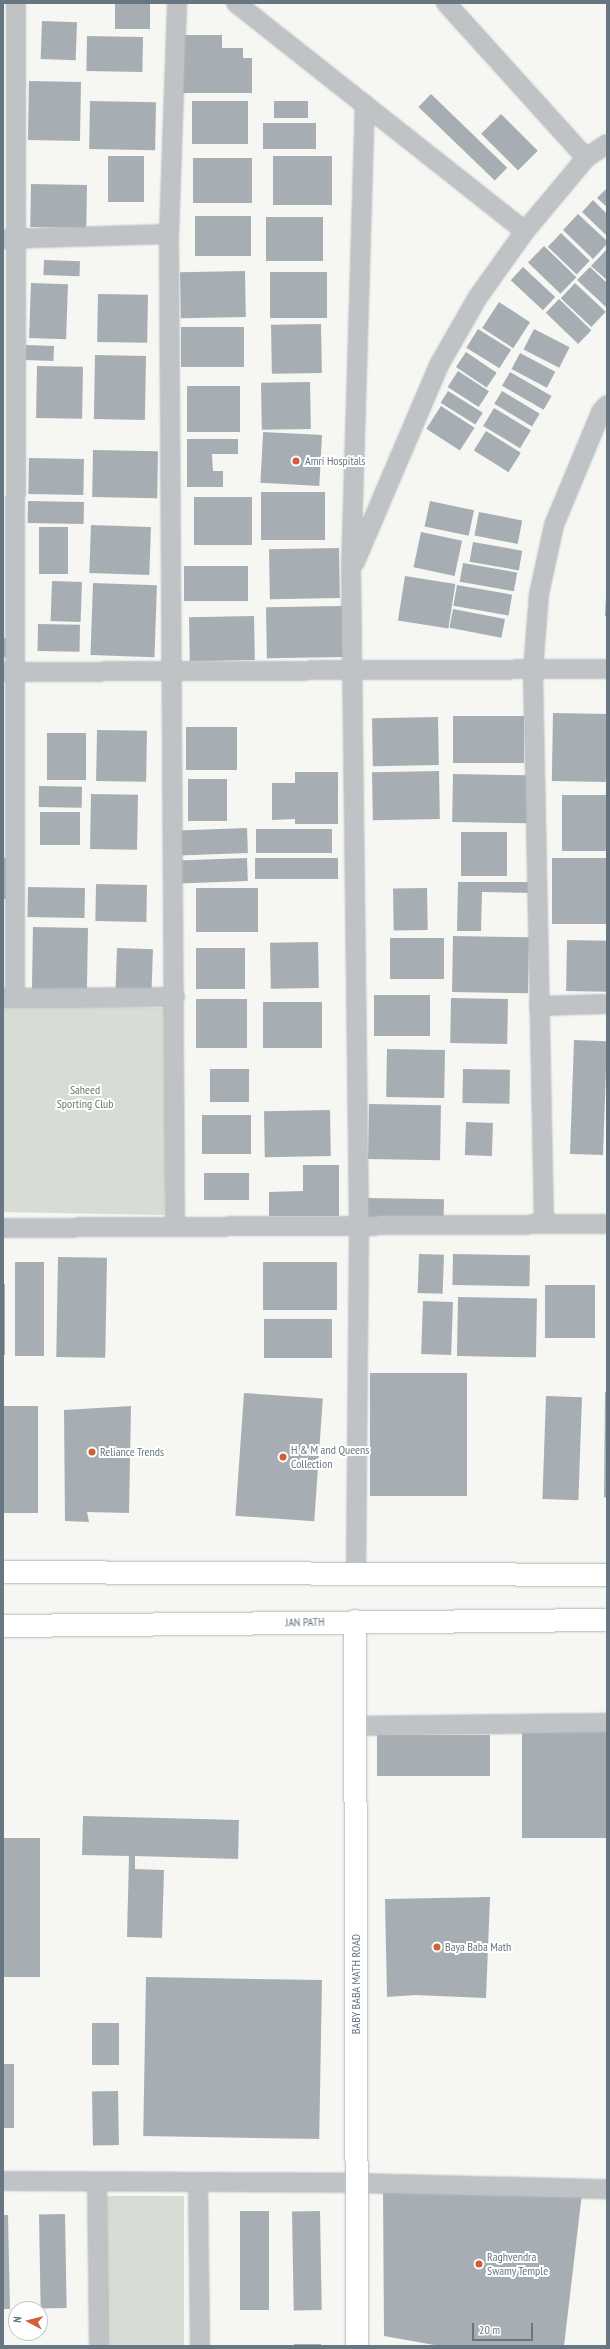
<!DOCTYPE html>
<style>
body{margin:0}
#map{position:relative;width:610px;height:2349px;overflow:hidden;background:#f6f6f3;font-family:"PT Sans Narrow",sans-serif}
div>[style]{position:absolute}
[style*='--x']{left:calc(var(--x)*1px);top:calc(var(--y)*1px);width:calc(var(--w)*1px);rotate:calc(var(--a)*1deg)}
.green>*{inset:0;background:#d7dcd4;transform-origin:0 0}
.building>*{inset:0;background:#a7aeb3;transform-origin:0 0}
.roads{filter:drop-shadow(0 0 1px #b2b7ba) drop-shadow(0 0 1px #b2b7ba)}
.street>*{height:18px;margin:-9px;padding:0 9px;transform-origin:9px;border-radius:9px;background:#bfc3c6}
.secondary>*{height:22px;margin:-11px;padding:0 11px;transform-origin:11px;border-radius:11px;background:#fff}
.dots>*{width:11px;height:11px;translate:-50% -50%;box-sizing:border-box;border:2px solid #fff;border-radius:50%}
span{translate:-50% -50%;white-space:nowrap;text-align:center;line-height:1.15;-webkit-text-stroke:4px #fff;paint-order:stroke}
.poi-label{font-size:12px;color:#687681}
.left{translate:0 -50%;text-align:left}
.park-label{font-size:12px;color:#697966}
.street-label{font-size:12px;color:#687681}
.frame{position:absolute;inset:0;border:4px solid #687681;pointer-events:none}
.north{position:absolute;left:8px;top:2301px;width:40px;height:40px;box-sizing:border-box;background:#fff;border:1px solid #c3c8cd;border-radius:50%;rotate:277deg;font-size:11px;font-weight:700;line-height:16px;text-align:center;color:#687681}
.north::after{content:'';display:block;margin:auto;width:14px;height:18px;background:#d25d36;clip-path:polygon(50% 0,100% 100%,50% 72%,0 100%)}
.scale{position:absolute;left:472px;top:2323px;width:61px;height:18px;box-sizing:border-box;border:2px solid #687681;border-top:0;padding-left:5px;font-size:12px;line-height:14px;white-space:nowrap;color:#687681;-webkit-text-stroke:3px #fff;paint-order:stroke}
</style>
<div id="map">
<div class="green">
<div style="left:168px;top:1008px;width:207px;height:165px;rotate:91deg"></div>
<div style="left:184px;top:2196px;width:150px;height:77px;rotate:90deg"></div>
</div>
<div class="building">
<div style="left:115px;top:3px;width:35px;height:26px"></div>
<div style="left:42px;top:21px;width:35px;height:38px;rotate:2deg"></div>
<div style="clip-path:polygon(180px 35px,222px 35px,222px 48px,243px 48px,243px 58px,252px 58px,252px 93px,180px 93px)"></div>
<div style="left:87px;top:36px;width:56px;height:35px;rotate:1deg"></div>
<div style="left:29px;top:81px;width:52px;height:59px;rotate:1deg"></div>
<div style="left:431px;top:94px;width:106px;height:18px;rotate:44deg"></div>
<div style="left:90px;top:101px;width:66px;height:48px;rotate:1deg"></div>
<div style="left:192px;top:101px;width:56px;height:43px"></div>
<div style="left:274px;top:101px;width:34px;height:17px"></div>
<div style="left:501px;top:114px;width:52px;height:28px;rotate:45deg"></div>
<div style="left:316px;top:123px;width:26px;height:53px;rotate:90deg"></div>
<div style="left:108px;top:156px;width:36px;height:46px"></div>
<div style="left:273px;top:156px;width:59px;height:49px"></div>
<div style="left:193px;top:158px;width:59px;height:45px"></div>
<div style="left:31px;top:184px;width:56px;height:43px;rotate:1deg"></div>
<div style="clip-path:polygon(607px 188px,607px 207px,597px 198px)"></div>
<div style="clip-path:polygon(593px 200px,607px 214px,607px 236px,582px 212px)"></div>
<div style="clip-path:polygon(578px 214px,607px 241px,607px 244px,593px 259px,563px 230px)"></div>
<div style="left:195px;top:216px;width:56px;height:40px"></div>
<div style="left:266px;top:217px;width:57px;height:44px"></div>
<div style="left:561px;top:233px;width:40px;height:19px;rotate:44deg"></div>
<div style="left:544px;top:246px;width:45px;height:23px;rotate:44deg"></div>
<div style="clip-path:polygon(607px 249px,607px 280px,591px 266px)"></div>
<div style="left:44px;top:260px;width:36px;height:15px;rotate:2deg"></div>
<div style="left:523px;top:267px;width:44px;height:18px;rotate:43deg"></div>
<div style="clip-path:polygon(590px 267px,607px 283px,607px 308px,577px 280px)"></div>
<div style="left:245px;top:271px;width:46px;height:65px;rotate:89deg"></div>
<div style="left:270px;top:272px;width:57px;height:46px"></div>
<div style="left:31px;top:283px;width:37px;height:55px;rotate:2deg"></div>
<div style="left:575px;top:283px;width:42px;height:21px;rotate:43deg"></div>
<div style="left:98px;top:294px;width:50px;height:48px;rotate:1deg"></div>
<div style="left:559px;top:299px;width:45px;height:19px;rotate:44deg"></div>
<div style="left:499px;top:302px;width:37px;height:31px;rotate:33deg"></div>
<div style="left:321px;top:324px;width:49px;height:50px;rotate:89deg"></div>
<div style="left:244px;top:327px;width:40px;height:63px;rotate:90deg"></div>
<div style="left:478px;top:329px;width:39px;height:22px;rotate:32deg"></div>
<div style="left:534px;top:329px;width:40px;height:23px;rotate:27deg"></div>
<div style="left:26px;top:345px;width:28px;height:15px;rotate:2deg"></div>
<div style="left:466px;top:352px;width:37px;height:18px;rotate:34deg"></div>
<div style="left:520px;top:353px;width:40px;height:18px;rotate:28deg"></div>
<div style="left:95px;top:355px;width:51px;height:64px;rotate:1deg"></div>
<div style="left:37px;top:366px;width:46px;height:52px;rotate:1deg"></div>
<div style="left:458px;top:371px;width:37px;height:19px;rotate:33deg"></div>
<div style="left:510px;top:372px;width:48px;height:16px;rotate:30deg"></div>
<div style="left:310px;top:382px;width:47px;height:49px;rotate:89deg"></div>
<div style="left:240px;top:386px;width:46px;height:53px;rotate:90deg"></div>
<div style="left:448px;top:391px;width:41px;height:14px;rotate:32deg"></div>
<div style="left:502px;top:391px;width:44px;height:15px;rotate:31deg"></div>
<div style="left:441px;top:406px;width:40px;height:27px;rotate:33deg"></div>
<div style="left:494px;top:408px;width:43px;height:21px;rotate:31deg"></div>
<div style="left:486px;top:431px;width:41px;height:23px;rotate:32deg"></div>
<div style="left:322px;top:435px;width:51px;height:59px;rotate:93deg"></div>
<div style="clip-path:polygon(187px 439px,238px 439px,238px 454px,212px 454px,213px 471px,223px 471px,223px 487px,187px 487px)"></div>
<div style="left:93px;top:450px;width:65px;height:47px;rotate:1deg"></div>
<div style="left:29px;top:458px;width:55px;height:36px;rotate:1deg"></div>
<div style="left:325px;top:492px;width:48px;height:64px;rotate:90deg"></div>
<div style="left:252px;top:497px;width:48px;height:58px;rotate:90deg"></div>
<div style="left:28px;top:501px;width:56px;height:22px;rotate:1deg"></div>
<div style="left:430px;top:501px;width:45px;height:26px;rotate:12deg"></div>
<div style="left:479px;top:512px;width:44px;height:24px;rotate:11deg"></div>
<div style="left:91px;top:525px;width:60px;height:48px;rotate:2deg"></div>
<div style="left:39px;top:527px;width:29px;height:47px"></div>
<div style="left:421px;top:532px;width:42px;height:36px;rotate:12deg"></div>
<div style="left:473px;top:542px;width:50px;height:20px;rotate:10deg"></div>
<div style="left:339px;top:548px;width:50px;height:70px;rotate:89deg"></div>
<div style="left:463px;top:563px;width:55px;height:19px;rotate:10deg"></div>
<div style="left:248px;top:566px;width:35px;height:64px;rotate:90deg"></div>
<div style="left:405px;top:576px;width:51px;height:45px;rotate:9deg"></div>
<div style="left:52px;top:581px;width:30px;height:40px;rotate:2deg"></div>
<div style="left:93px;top:583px;width:64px;height:72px;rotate:2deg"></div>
<div style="left:457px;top:585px;width:56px;height:21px;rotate:10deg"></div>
<div style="clip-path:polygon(606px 595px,607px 595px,607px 616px,605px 616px)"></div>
<div style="left:342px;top:606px;width:51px;height:76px;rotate:89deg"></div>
<div style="left:453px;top:609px;width:53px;height:19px;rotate:11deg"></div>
<div style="left:254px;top:616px;width:44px;height:65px;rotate:89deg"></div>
<div style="left:38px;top:624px;width:42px;height:27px;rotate:1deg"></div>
<div style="left:3px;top:638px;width:5px;height:19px"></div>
<div style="left:553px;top:713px;width:54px;height:68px;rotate:1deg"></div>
<div style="left:453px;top:716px;width:71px;height:47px"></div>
<div style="left:438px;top:717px;width:48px;height:66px;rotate:89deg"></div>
<div style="left:186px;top:727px;width:51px;height:43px"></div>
<div style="left:97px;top:730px;width:50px;height:51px;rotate:1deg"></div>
<div style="left:47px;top:733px;width:39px;height:47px"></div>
<div style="left:439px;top:771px;width:48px;height:67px;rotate:89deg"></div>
<div style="clip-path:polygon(295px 772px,338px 772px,338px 824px,295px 824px,295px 819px,272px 820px,272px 783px,295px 783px)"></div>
<div style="left:453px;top:774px;width:76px;height:48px;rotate:1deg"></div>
<div style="left:188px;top:779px;width:39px;height:42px"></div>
<div style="left:39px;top:786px;width:43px;height:21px;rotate:1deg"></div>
<div style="left:91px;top:794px;width:47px;height:55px;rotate:1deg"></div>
<div style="left:562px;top:795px;width:45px;height:56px"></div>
<div style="left:40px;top:812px;width:40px;height:33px"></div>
<div style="left:247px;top:828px;width:25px;height:69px;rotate:88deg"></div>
<div style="left:256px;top:829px;width:76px;height:24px"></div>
<div style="left:461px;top:832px;width:46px;height:44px"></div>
<div style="clip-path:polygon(3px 858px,7px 858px,6px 899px,3px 899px)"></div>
<div style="left:247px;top:858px;width:23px;height:69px;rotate:88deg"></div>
<div style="left:338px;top:858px;width:21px;height:83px;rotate:90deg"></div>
<div style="left:552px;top:858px;width:55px;height:66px"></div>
<div style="clip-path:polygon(458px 882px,530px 882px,530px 893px,482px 892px,481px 931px,457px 931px)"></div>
<div style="left:96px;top:884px;width:51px;height:37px;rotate:1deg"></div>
<div style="left:28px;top:887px;width:57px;height:30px;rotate:1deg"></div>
<div style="left:196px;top:888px;width:62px;height:44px"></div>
<div style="left:427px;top:888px;width:42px;height:34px;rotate:89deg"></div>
<div style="left:33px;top:927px;width:55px;height:62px;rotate:1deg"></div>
<div style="left:453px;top:936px;width:76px;height:56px;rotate:1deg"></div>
<div style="left:390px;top:938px;width:54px;height:41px"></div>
<div style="left:567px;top:940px;width:40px;height:51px;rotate:1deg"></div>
<div style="left:318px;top:942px;width:46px;height:48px;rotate:89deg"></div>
<div style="left:117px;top:948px;width:36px;height:40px;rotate:2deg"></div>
<div style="left:245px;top:948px;width:41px;height:49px;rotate:90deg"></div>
<div style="left:374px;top:995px;width:56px;height:41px"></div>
<div style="left:451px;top:998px;width:57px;height:45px;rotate:1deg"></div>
<div style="left:196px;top:999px;width:51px;height:49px"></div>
<div style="left:263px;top:1002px;width:59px;height:46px"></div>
<div style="left:574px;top:1040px;width:33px;height:114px;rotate:2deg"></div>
<div style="left:387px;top:1049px;width:58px;height:48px;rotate:1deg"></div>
<div style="left:210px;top:1069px;width:39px;height:33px"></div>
<div style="left:463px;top:1069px;width:47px;height:34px;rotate:1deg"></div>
<div style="left:369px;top:1104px;width:72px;height:55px;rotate:1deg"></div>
<div style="left:330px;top:1110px;width:46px;height:66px;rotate:89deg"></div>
<div style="left:202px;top:1115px;width:49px;height:39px"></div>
<div style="left:466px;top:1122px;width:27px;height:33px;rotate:2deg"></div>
<div style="clip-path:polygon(303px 1165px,339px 1165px,339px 1216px,269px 1216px,269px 1192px,303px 1191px)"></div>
<div style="left:204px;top:1173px;width:45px;height:27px"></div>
<div style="left:368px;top:1198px;width:76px;height:19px;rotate:1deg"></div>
<div style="left:419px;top:1254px;width:25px;height:39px;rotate:2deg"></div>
<div style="left:453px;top:1254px;width:77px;height:31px;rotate:1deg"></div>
<div style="left:58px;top:1257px;width:49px;height:100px;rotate:1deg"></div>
<div style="left:15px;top:1262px;width:29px;height:94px"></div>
<div style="left:263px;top:1262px;width:74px;height:48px"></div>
<div style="left:3px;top:1284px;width:2px;height:71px"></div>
<div style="left:545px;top:1285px;width:50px;height:53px"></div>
<div style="left:458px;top:1297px;width:79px;height:59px;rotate:1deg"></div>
<div style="left:423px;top:1301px;width:30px;height:53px;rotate:2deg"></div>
<div style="left:332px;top:1319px;width:39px;height:68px;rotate:90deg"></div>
<div style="left:370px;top:1373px;width:97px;height:123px"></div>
<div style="clip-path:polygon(605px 1392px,607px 1392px,607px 1498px,604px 1497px)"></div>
<div style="left:244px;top:1393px;width:79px;height:123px;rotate:4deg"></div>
<div style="left:546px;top:1396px;width:36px;height:103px;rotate:2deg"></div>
<div style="left:38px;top:1406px;width:107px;height:35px;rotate:90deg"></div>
<div style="clip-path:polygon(131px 1406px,129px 1513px,87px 1512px,89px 1522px,65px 1521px,64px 1410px)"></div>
<div style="left:607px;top:1731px;width:107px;height:85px;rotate:90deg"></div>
<div style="left:377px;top:1735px;width:113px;height:41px"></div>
<div style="clip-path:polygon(83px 1816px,239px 1820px,238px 1859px,135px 1856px,135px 1869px,164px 1870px,162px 1938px,127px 1937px,129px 1856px,82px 1855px)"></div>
<div style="left:3px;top:1838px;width:37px;height:139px"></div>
<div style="clip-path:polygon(490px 1897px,486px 1998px,415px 1995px,387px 1997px,385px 1899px)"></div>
<div style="left:146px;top:1977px;width:176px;height:159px;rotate:1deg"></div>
<div style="left:92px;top:2023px;width:27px;height:42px"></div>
<div style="left:3px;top:2064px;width:11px;height:64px"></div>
<div style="left:118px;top:2091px;width:54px;height:26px;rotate:89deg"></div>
<div style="clip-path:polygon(383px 2189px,582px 2193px,564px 2346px,440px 2346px,384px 2336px)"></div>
<div style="left:240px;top:2211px;width:29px;height:99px"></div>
<div style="left:320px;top:2211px;width:99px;height:28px;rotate:89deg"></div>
<div style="left:65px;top:2214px;width:94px;height:26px;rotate:89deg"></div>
<div style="clip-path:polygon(3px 2215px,8px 2215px,10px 2309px,3px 2309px)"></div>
<div style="left:294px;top:2344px;width:27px;height:2px"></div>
</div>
<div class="roads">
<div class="street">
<div style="--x:236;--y:3;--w:368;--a:38.3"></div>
<div style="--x:446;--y:3;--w:209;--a:47.9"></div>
<div style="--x:4;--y:239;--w:165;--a:-1.7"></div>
<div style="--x:355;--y:562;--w:214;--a:-66.9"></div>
<div style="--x:439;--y:365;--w:78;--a:-60.2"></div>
<div style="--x:478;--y:297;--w:81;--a:-54.5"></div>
<div style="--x:525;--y:231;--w:95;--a:-50.1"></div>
<div style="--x:586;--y:158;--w:25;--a:-34"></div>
<div style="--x:3;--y:672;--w:604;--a:-0.28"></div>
<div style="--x:15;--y:997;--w:994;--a:-89.94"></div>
<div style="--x:4;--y:998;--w:171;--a:-0.3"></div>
<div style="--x:539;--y:1006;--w:68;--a:-1.7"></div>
<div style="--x:544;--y:1224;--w:554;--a:-91.14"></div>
<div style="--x:533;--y:670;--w:76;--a:-85.5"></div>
<div style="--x:539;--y:594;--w:71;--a:-77.7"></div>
<div style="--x:554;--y:525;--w:122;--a:-67.4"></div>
<div style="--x:601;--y:412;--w:9;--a:-49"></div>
<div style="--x:175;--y:1227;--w:993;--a:-90.35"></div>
<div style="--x:169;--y:234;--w:231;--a:-88"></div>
<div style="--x:3;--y:1228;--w:604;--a:-0.38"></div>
<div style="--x:356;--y:1575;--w:350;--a:-89.5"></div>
<div style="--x:359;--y:1225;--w:654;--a:-90.7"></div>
<div style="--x:351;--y:571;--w:467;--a:-88.3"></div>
<div style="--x:356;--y:1726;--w:251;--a:-0.7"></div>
<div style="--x:3;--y:2181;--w:353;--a:0.3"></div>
<div style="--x:356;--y:2183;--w:251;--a:1.4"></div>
<div style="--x:97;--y:2182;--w:164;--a:89.3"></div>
<div style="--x:198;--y:2182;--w:164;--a:89.3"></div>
</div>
<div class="secondary">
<div style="--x:3;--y:1572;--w:604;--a:0.28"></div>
<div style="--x:355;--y:1621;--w:725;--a:89.84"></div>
<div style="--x:3;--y:1626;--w:604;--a:-0.57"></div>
</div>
</div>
<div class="dots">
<div style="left:296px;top:461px;background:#d25d36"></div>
<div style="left:92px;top:1452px;background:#d25d36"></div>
<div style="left:283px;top:1457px;background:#d25d36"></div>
<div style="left:437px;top:1947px;background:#d25d36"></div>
<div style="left:479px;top:2264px;background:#d25d36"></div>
</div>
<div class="poi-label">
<span class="left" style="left:305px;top:461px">Amri Hospitals</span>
<span class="left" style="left:291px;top:1457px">H &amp; M and Queens<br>Collection</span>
<span class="left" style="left:100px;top:1452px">Reliance Trends</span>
<span class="left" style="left:445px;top:1947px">Baya Baba Math</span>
<span class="left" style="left:487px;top:2264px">Raghvendra<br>Swamy Temple</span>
</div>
<div class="park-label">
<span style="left:85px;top:1097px">Saheed<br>Sporting Club</span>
</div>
<div class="street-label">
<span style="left:305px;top:1622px;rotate:-1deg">JAN PATH</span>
<span style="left:356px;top:1984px;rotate:-90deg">BABY BABA MATH ROAD</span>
</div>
<div class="frame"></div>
<div class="north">N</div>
<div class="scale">20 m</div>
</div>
